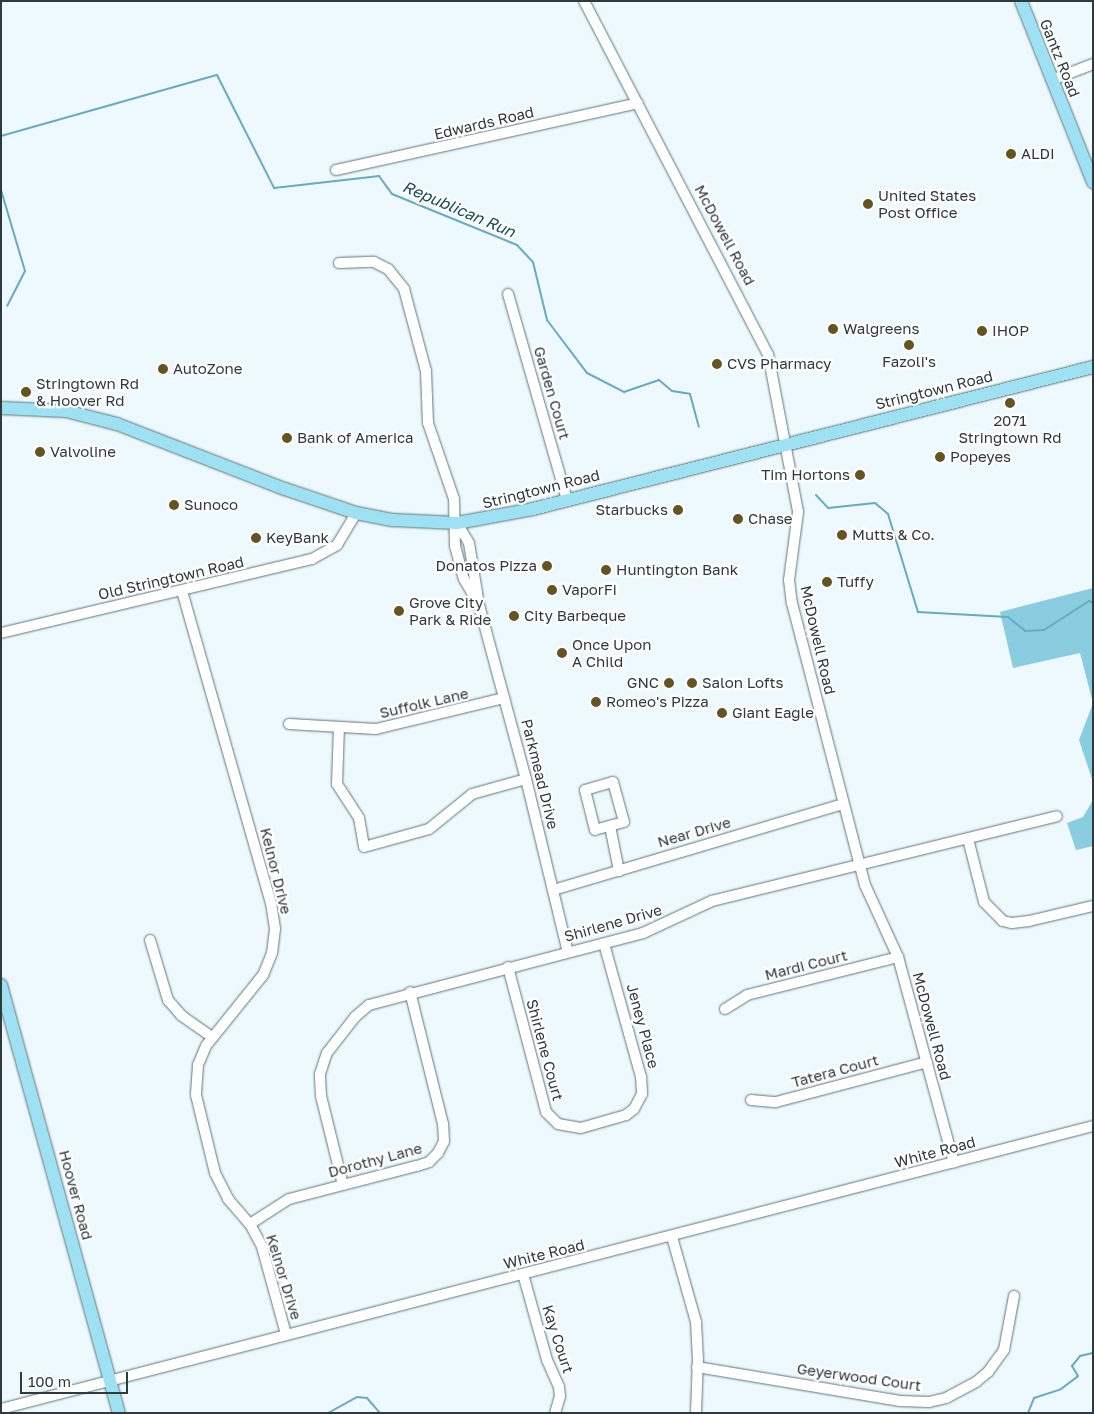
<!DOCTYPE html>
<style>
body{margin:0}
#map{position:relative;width:1094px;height:1414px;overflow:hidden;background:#eef9fd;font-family:"Golos Text",sans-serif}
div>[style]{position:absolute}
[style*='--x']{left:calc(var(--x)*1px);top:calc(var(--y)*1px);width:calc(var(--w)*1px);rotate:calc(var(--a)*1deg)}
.forest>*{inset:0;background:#8acde1}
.stream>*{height:2px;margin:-1px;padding:0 1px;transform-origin:1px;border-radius:1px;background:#68abbe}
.roads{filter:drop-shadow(0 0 1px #5d767d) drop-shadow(0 0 1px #5d767d)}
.minor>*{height:10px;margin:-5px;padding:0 5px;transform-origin:5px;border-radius:5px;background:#fff}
.major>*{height:12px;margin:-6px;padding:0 6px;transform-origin:6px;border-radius:6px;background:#9ee1f3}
.dots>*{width:14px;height:14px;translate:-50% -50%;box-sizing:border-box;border:2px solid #fff;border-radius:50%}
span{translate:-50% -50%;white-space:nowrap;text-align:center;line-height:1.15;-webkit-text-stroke:4.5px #fff;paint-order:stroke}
.street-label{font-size:15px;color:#2f3a3d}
.poi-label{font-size:15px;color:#2f3a3d}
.left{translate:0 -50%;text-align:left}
.right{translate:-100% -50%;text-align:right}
.water-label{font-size:16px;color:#154e5d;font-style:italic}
.frame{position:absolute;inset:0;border:2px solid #2f3a3d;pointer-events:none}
.scale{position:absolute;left:20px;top:1372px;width:108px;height:22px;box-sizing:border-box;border:2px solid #2f3a3d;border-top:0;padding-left:6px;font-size:15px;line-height:18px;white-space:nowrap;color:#2f3a3d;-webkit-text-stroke:4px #fff;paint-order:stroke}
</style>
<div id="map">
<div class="forest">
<div style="clip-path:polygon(1093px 588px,1093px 782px,1079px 740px,1093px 703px,1080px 653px,1013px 668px,1000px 612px)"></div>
<div style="clip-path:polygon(1093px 800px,1093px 846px,1076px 850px,1067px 823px,1083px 817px)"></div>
</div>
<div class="stream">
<div style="--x:1;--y:136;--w:224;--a:-15.8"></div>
<div style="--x:217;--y:75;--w:127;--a:63.2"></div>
<div style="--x:274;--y:188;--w:106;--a:-6.5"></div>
<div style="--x:379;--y:176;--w:22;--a:54"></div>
<div style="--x:392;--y:194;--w:135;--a:22.2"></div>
<div style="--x:517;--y:245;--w:23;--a:47"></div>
<div style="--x:533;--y:262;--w:60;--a:76.4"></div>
<div style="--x:547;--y:320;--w:66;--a:53"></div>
<div style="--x:587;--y:373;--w:42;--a:27.2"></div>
<div style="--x:624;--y:392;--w:37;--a:-19"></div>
<div style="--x:659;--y:380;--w:17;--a:40"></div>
<div style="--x:672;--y:391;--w:18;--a:9"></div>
<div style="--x:690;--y:394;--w:34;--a:75"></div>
<div style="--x:1;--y:190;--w:84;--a:73.5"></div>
<div style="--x:25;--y:271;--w:39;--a:117"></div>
<div style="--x:816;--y:495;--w:18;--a:47"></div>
<div style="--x:828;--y:508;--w:47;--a:-6.1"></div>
<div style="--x:875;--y:503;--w:17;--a:40"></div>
<div style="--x:888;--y:514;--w:102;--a:73"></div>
<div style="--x:918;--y:612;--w:90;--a:3.2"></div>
<div style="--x:1008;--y:617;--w:22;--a:39"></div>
<div style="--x:1025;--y:631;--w:19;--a:-3"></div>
<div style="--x:1044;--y:630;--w:54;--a:-32.8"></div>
<div style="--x:1089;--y:601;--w:4;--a:27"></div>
<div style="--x:328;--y:1413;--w:33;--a:-29"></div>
<div style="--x:357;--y:1397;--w:10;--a:6"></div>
<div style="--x:367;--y:1398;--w:20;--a:49"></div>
<div style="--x:1028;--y:1413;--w:16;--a:-68"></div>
<div style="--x:1034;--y:1398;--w:28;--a:-18"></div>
<div style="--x:1061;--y:1389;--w:21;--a:-37"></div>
<div style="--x:1078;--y:1376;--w:12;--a:-121"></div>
<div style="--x:1072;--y:1366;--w:13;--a:-51"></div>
<div style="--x:1080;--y:1356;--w:13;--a:-13"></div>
</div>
<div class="roads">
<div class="minor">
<div style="--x:584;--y:1;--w:398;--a:62.5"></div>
<div style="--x:768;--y:354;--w:161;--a:79.2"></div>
<div style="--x:798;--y:512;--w:69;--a:97.5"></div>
<div style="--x:789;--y:580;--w:23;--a:83"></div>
<div style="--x:792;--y:603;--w:291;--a:75.5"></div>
<div style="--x:865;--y:885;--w:79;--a:65.4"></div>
<div style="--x:898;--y:957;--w:213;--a:74.8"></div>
<div style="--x:1052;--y:80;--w:44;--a:-21.3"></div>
<div style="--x:336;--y:170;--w:309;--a:-12.5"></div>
<div style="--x:339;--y:263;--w:35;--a:-2"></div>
<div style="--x:374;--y:262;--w:16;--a:27"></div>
<div style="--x:388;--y:269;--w:26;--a:51"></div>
<div style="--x:404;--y:289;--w:85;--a:75"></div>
<div style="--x:426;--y:371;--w:52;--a:87.8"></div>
<div style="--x:428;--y:423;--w:80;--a:71.1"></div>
<div style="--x:454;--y:499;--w:47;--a:88.8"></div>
<div style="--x:455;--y:546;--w:34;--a:75"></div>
<div style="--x:464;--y:579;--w:28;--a:60"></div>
<div style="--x:508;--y:294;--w:214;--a:74"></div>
<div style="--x:457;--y:523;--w:23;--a:59"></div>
<div style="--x:469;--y:543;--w:63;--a:80.8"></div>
<div style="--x:479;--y:605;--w:180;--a:74.9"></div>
<div style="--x:526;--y:779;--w:178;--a:76.4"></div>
<div style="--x:182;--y:591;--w:324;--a:74.1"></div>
<div style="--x:271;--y:903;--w:26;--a:81"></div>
<div style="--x:275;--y:929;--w:24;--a:97"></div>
<div style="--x:272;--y:953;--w:24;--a:112"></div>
<div style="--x:263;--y:975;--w:91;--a:128.8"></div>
<div style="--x:206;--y:1046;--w:21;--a:113"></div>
<div style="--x:198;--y:1065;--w:30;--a:94"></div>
<div style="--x:196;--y:1095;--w:80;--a:76.3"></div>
<div style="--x:215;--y:1173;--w:29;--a:63"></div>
<div style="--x:228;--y:1199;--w:33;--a:49"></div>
<div style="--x:250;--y:1224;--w:26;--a:62"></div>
<div style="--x:262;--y:1247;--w:90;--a:74.6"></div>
<div style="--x:1;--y:633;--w:320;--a:-13.4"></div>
<div style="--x:312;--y:559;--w:29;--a:-29"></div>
<div style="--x:337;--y:545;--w:37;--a:-59"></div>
<div style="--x:289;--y:724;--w:87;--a:3.3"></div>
<div style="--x:376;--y:729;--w:132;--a:-13.6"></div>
<div style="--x:339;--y:727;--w:57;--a:92"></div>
<div style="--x:337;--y:784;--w:40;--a:57.1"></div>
<div style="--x:359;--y:818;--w:29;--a:80"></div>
<div style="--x:364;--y:847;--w:67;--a:-15.5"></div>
<div style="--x:429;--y:829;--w:55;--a:-39.1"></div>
<div style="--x:472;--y:794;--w:56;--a:-15.5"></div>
<div style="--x:613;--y:782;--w:41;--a:74.6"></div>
<div style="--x:624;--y:822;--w:30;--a:165"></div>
<div style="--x:595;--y:830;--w:41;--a:-104"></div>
<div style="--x:585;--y:790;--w:29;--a:-16"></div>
<div style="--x:610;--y:826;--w:46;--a:78.7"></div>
<div style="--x:968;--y:839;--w:65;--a:75.7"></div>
<div style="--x:984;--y:902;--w:27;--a:45"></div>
<div style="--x:1003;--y:921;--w:9;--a:13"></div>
<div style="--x:1012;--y:923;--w:17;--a:-7"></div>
<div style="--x:1029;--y:921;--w:66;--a:-13.2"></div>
<div style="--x:553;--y:890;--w:302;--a:-16.5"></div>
<div style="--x:150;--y:940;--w:63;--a:73.3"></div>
<div style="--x:168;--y:1000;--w:21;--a:49"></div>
<div style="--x:182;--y:1016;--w:37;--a:35"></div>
<div style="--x:508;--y:967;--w:150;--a:75.3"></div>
<div style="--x:546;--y:1112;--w:17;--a:45"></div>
<div style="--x:558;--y:1124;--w:23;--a:10"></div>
<div style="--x:581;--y:1128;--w:47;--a:-16.1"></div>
<div style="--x:626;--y:1115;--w:10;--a:-37"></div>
<div style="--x:634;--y:1109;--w:17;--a:-62"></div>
<div style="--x:642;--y:1094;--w:17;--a:-93"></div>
<div style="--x:641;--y:1077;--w:138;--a:-105.5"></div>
<div style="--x:725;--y:1009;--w:26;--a:-32"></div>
<div style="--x:747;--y:995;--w:156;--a:-14.1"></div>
<div style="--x:751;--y:1100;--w:25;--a:5"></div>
<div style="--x:776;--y:1102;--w:156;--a:-14.8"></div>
<div style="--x:343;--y:1185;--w:92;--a:-103.9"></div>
<div style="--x:321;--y:1096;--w:22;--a:-93"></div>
<div style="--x:320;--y:1074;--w:22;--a:-72"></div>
<div style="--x:327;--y:1053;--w:46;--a:-52.1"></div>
<div style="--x:355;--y:1017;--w:18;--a:-41"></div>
<div style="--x:369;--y:1005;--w:283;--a:-14.7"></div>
<div style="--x:643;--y:933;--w:76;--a:-24.9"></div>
<div style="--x:712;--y:901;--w:355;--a:-13.8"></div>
<div style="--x:250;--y:1224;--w:46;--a:-32.7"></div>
<div style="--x:289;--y:1199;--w:132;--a:-14.5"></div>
<div style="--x:417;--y:1166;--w:13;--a:-18"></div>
<div style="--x:429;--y:1162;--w:13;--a:-45"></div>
<div style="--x:438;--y:1153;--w:13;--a:-63"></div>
<div style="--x:444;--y:1141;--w:17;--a:-93"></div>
<div style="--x:443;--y:1124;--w:136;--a:-104"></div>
<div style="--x:672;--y:1237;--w:88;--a:74.2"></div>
<div style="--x:696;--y:1322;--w:36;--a:87"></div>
<div style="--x:698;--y:1358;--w:55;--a:92.1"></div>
<div style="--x:523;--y:1274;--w:89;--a:74.4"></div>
<div style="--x:547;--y:1360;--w:30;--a:66"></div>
<div style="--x:559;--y:1387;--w:9;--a:84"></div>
<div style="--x:560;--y:1396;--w:18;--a:106"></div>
<div style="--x:697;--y:1367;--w:206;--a:9.5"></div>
<div style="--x:900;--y:1401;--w:29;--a:2"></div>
<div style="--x:929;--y:1402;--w:17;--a:-13"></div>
<div style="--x:946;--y:1398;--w:34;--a:-28"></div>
<div style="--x:976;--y:1382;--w:16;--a:-40"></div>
<div style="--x:988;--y:1372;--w:27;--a:-54"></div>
<div style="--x:1004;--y:1350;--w:55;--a:-79.5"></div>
<div style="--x:1;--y:1409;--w:1128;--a:-14.53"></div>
</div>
<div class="major">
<div style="--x:1021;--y:1;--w:195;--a:68.3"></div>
<div style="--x:1;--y:408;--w:65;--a:2.6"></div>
<div style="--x:66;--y:411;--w:53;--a:14.3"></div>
<div style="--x:117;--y:424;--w:180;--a:21.2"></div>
<div style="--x:285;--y:489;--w:75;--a:18.7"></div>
<div style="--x:356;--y:513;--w:38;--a:11"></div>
<div style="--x:393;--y:520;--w:64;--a:2.7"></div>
<div style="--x:457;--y:523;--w:77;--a:-10.4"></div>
<div style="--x:533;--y:509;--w:578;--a:-14.23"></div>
<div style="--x:1;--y:985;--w:444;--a:74.6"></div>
</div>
</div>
<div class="dots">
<div style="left:1011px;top:154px;background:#635421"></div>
<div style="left:868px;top:204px;background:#635421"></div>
<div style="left:833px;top:329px;background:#635421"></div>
<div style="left:982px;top:331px;background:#635421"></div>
<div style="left:909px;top:345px;background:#635421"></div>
<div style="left:717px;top:364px;background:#635421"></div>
<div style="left:163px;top:369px;background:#635421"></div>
<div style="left:26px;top:392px;background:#635421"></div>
<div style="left:1010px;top:403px;background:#635421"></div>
<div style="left:287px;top:438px;background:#635421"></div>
<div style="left:40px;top:452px;background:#635421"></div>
<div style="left:940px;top:457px;background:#635421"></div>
<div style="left:860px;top:475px;background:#635421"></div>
<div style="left:174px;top:505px;background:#635421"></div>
<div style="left:678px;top:510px;background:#635421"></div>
<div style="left:738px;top:519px;background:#635421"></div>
<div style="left:842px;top:535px;background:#635421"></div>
<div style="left:256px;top:538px;background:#635421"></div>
<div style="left:547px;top:566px;background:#635421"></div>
<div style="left:606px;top:570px;background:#635421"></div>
<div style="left:827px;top:582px;background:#635421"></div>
<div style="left:552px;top:590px;background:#635421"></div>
<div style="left:399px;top:611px;background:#635421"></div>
<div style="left:514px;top:616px;background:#635421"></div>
<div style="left:562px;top:653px;background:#635421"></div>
<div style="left:669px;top:683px;background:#635421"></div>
<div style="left:692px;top:683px;background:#635421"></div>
<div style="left:596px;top:702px;background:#635421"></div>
<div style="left:722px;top:713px;background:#635421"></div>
</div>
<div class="street-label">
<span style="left:1060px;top:58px;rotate:68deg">Gantz Road</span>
<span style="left:484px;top:123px;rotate:-13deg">Edwards Road</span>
<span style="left:725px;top:235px;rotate:62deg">McDowell Road</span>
<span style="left:934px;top:390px;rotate:-14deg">Stringtown Road</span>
<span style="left:552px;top:393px;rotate:74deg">Garden Court</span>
<span style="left:541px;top:489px;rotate:-14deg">Stringtown Road</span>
<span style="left:171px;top:578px;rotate:-13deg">Old Stringtown Road</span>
<span style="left:818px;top:640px;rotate:77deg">McDowell Road</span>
<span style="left:424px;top:703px;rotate:-13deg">Suffolk Lane</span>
<span style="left:540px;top:774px;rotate:76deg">Parkmead Drive</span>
<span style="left:694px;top:832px;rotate:-16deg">Near Drive</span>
<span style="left:276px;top:871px;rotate:76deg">Kelnor Drive</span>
<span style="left:613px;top:923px;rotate:-16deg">Shirlene Drive</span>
<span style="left:806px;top:965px;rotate:-14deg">Mardi Court</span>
<span style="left:643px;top:1026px;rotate:75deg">Jeney Place</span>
<span style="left:932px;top:1026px;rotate:75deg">McDowell Road</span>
<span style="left:545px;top:1050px;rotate:75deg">Shirlene Court</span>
<span style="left:835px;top:1071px;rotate:-15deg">Tatera Court</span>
<span style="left:935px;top:1152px;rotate:-15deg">White Road</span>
<span style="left:375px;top:1160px;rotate:-15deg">Dorothy Lane</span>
<span style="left:76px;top:1195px;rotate:75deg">Hoover Road</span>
<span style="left:544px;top:1254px;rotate:-14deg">White Road</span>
<span style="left:284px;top:1277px;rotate:73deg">Kelnor Drive</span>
<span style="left:558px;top:1339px;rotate:72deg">Kay Court</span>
<span style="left:859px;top:1377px;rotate:8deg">Geyerwood Court</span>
</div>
<div class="poi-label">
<span class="left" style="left:1021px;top:154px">ALDI</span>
<span class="left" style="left:878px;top:204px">United States<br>Post Office</span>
<span class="left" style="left:843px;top:329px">Walgreens</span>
<span class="left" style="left:992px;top:331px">IHOP</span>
<span style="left:909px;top:362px">Fazoli's</span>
<span class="left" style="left:727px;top:364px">CVS Pharmacy</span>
<span class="left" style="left:173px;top:369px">AutoZone</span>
<span class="left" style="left:36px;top:392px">Stringtown Rd<br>&amp; Hoover Rd</span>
<span style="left:1010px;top:429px">2071<br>Stringtown Rd</span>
<span class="left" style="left:297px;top:438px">Bank of America</span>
<span class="left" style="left:50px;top:452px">Valvoline</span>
<span class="left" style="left:950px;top:457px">Popeyes</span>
<span class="right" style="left:850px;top:475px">Tim Hortons</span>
<span class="left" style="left:184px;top:505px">Sunoco</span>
<span class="right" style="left:668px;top:510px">Starbucks</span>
<span class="left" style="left:748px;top:519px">Chase</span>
<span class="left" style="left:852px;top:535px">Mutts &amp; Co.</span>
<span class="left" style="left:266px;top:538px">KeyBank</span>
<span class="right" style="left:537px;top:566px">Donatos Pizza</span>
<span class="left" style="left:616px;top:570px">Huntington Bank</span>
<span class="left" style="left:837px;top:582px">Tuffy</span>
<span class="left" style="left:562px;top:590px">VaporFi</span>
<span class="left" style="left:409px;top:611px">Grove City<br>Park &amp; Ride</span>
<span class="left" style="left:524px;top:616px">City Barbeque</span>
<span class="left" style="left:572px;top:653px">Once Upon<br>A Child</span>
<span class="right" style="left:659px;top:683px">GNC</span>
<span class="left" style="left:702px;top:683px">Salon Lofts</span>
<span class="left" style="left:606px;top:702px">Romeo's Pizza</span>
<span class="left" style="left:732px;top:713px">Giant Eagle</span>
</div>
<div class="water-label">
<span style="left:459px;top:209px;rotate:23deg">Republican Run</span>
</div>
<div class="frame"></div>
<div class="scale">100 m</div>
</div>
